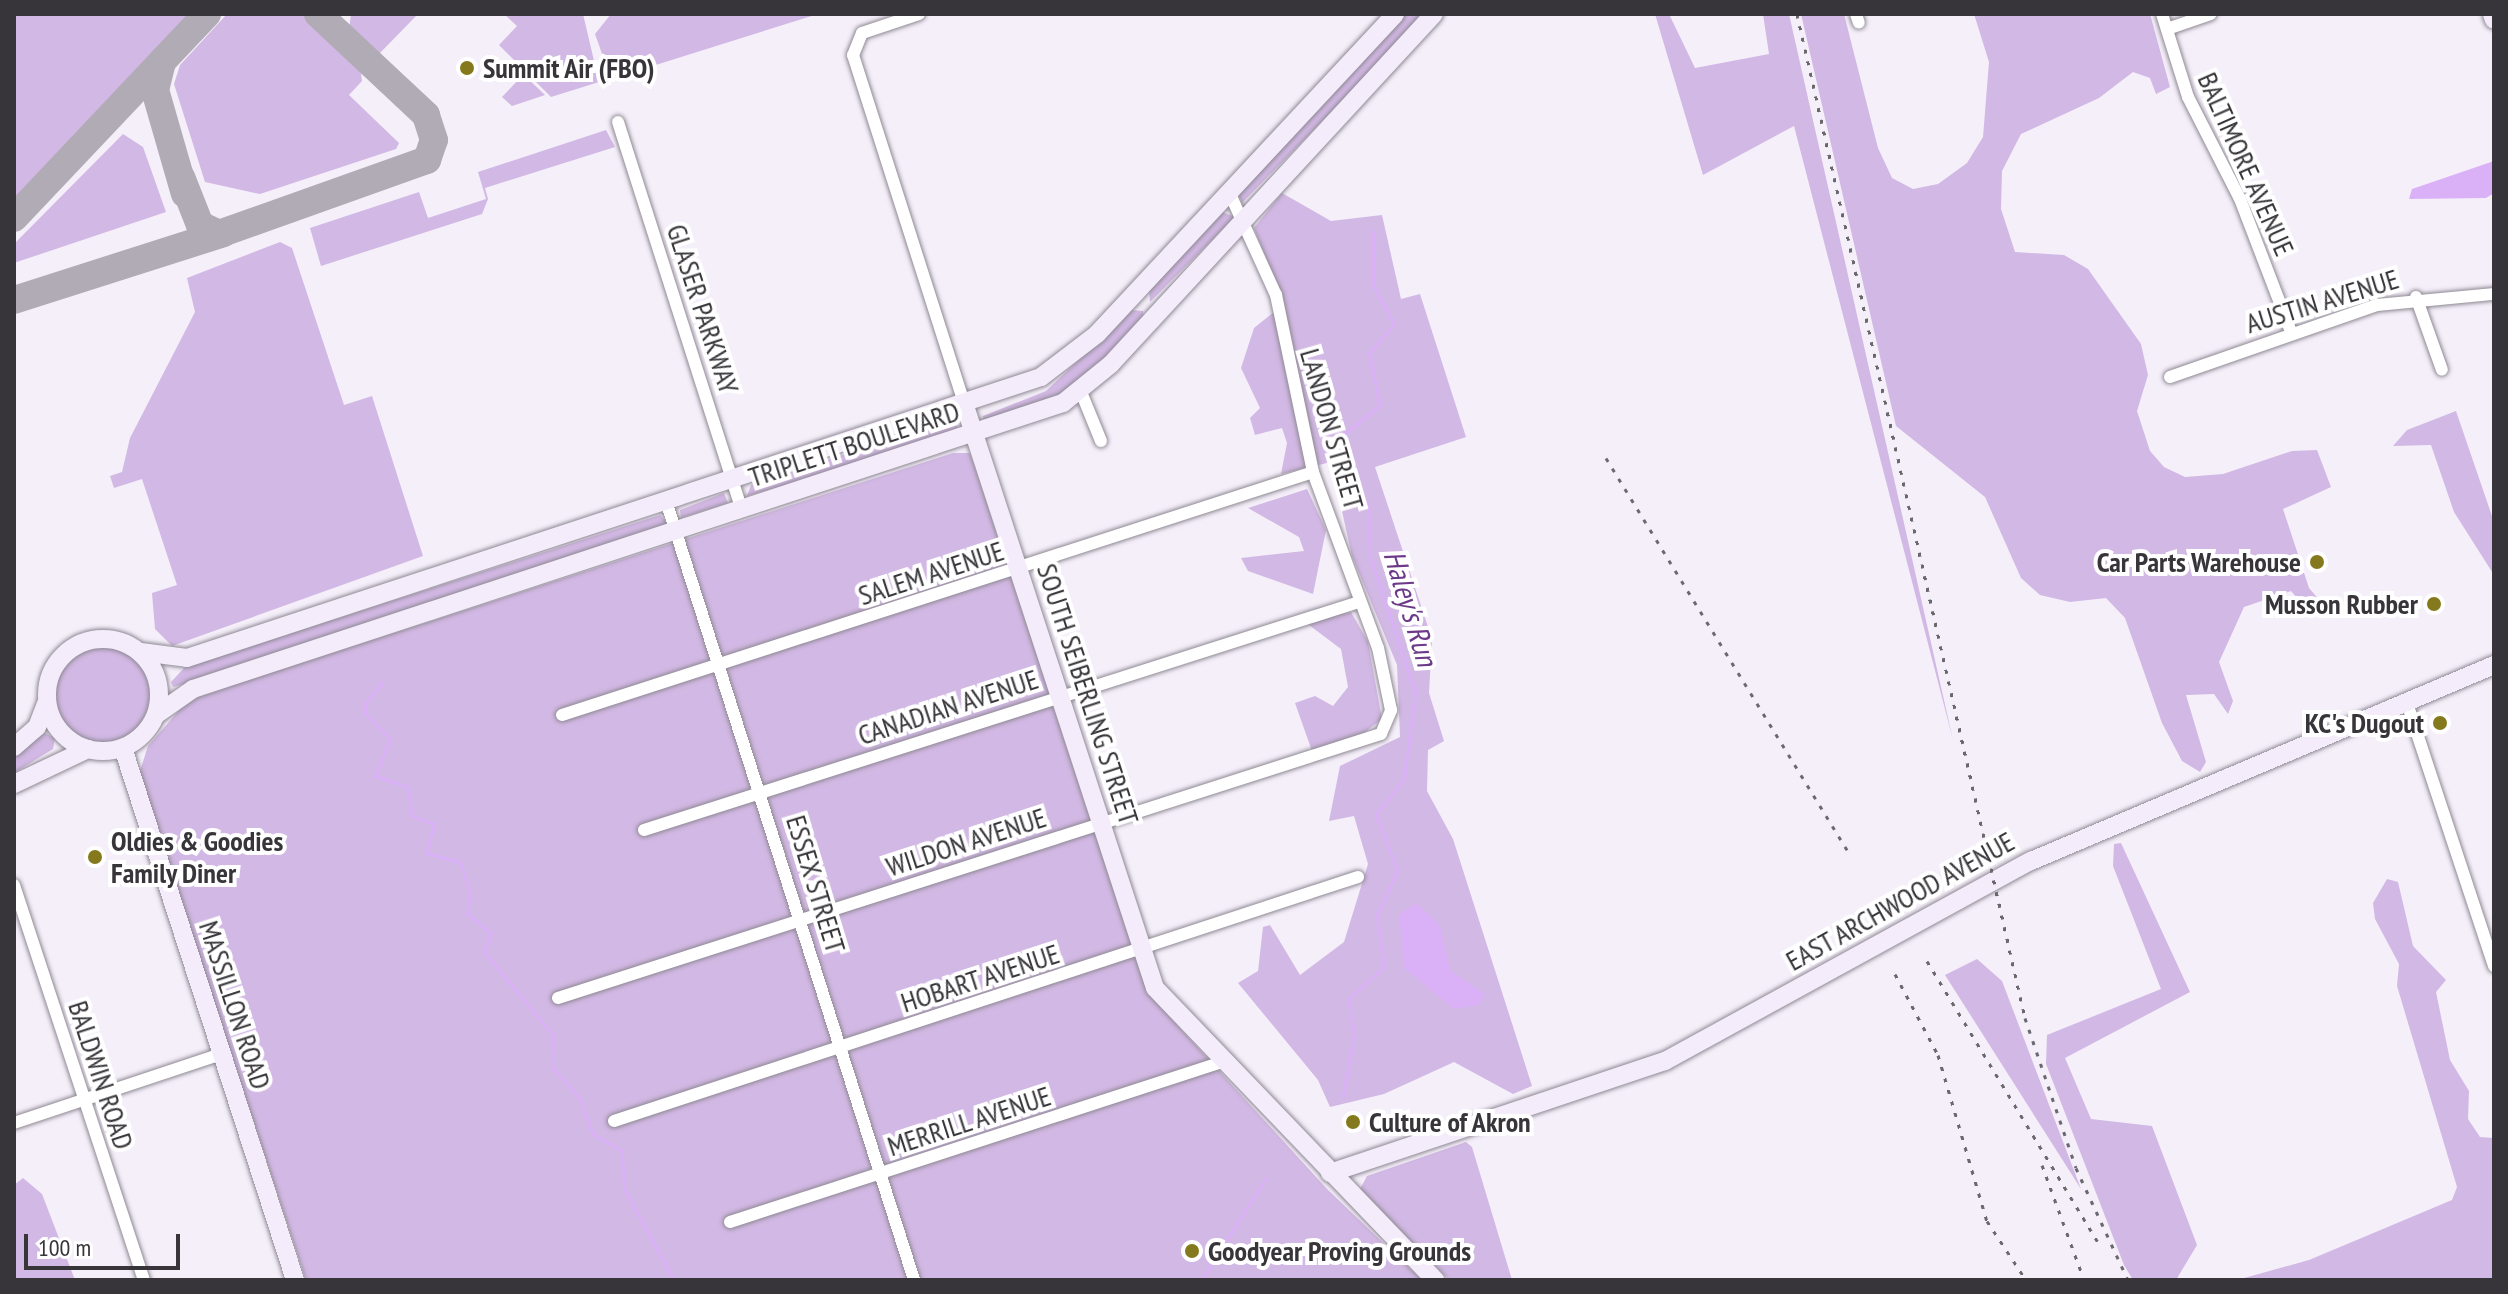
<!DOCTYPE html>
<style>
body{margin:0}
#map{position:relative;width:2508px;height:1294px;overflow:hidden;background:#f5effa;font-family:"PT Sans Narrow",sans-serif}
div>[style]{position:absolute}
[style*='--x']{left:calc(var(--x)*1px);top:calc(var(--y)*1px);width:calc(var(--w)*1px);rotate:calc(var(--a)*1deg)}
.green>*{inset:0;background:#d2b8e4}
.round{border-radius:50%}
.water>*{inset:0;background:#dab1f6}
.stream>*{height:3px;margin:-1.5px;padding:0 1.5px;transform-origin:1.5px;border-radius:1.5px;background:#dab1f6}
.taxiway>*{height:28px;margin:-14px;padding:0 14px;transform-origin:14px;border-radius:14px;background:#b0abb4}
.roads{filter:drop-shadow(0 0 2px #8e8993) drop-shadow(0 0 2px #8e8993)}
.street>*{height:12px;margin:-6px;padding:0 6px;transform-origin:6px;border-radius:6px;background:#fff}
.secondary>*{height:18px;margin:-9px;padding:0 9px;transform-origin:9px;border-radius:9px;background:#f4ecfa}
.secondary>.ring{margin:-9px;padding:0;box-sizing:content-box;background:none;border:18px solid #f4ecfa;border-radius:50%}
.rail>*{height:3px;margin-top:-1.5px;transform-origin:0;background:repeating-linear-gradient(90deg,#6a676d 0 4px,transparent 0 12px)}
.dots>*{width:22px;height:22px;translate:-50% -50%;box-sizing:border-box;border:4px solid #fff;border-radius:50%}
span{translate:-50% -50%;white-space:nowrap;text-align:center;line-height:1.15;-webkit-text-stroke:8px #fff;paint-order:stroke}
.poi-label{font-size:28px;color:#373539;font-weight:700}
.left{translate:0 -50%;text-align:left}
.right{translate:-100% -50%;text-align:right}
.street-label{font-size:28px;color:#373539}
.water-label{font-size:30px;color:#6c3a89;font-style:italic}
.frame{position:absolute;inset:0;border:16px solid #373539;pointer-events:none}
.scale{position:absolute;left:24px;top:1234px;width:156px;height:36px;box-sizing:border-box;border:4px solid #373539;border-top:0;padding-left:10px;font-size:24px;line-height:28px;white-space:nowrap;color:#373539;-webkit-text-stroke:6px #fff;paint-order:stroke}
</style>
<div id="map">
<div class="green">
<div style="clip-path:polygon(14px 14px,198px 14px,14px 211px)"></div>
<div style="clip-path:polygon(227px 14px,305px 14px,360px 65px,362px 81px,349px 95px,399px 143px,396px 149px,260px 194px,205px 182px,174px 84px,180px 65px)"></div>
<div style="clip-path:polygon(351px 14px,418px 14px,378px 55px,349px 30px)"></div>
<div style="clip-path:polygon(504px 14px,583px 14px,599px 82px,551px 97px,499px 45px,517px 26px)"></div>
<div style="clip-path:polygon(611px 14px,818px 14px,611px 79px,595px 34px)"></div>
<div style="clip-path:polygon(1405px 14px,1427px 14px,1242px 203px,1238px 193px)"></div>
<div style="clip-path:polygon(1655px 14px,1669px 14px,1695px 68px,1769px 54px,1763px 14px,1789px 14px,1953px 740px,1794px 126px,1703px 175px)"></div>
<div style="clip-path:polygon(1801px 14px,1844px 14px,1878px 148px,1892px 178px,1913px 189px,1938px 184px,1967px 163px,1983px 137px,1989px 62px,1974px 14px,2150px 14px,2170px 87px,2156px 94px,2150px 78px,2133px 72px,2099px 98px,2021px 134px,2002px 171px,2001px 209px,2015px 252px,2064px 255px,2088px 269px,2141px 344px,2148px 375px,2137px 411px,2150px 451px,2164px 467px,2185px 477px,2223px 474px,2292px 451px,2317px 450px,2331px 487px,2283px 509px,2309px 588px,2321px 602px,2310px 613px,2291px 591px,2244px 607px,2219px 662px,2233px 701px,2228px 714px,2214px 694px,2186px 695px,2206px 762px,2200px 772px,2182px 761px,2162px 723px,2125px 618px,2106px 598px,2070px 602px,2040px 595px,2021px 578px,1985px 497px,1896px 426px)"></div>
<div style="clip-path:polygon(512px 64px,543px 93px,545px 95px,512px 106px,502px 97px,521px 77px)"></div>
<div style="clip-path:polygon(606px 130px,615px 147px,485px 188px,488px 199px,482px 214px,321px 266px,310px 228px,419px 192px,428px 218px,486px 199px,478px 172px)"></div>
<div style="clip-path:polygon(123px 134px,143px 147px,166px 212px,14px 263px,14px 244px)"></div>
<div style="clip-path:polygon(1282px 193px,1331px 221px,1382px 215px,1401px 299px,1420px 294px,1466px 437px,1375px 467px,1432px 639px,1429px 693px,1444px 741px,1428px 750px,1427px 791px,1453px 839px,1532px 1086px,1513px 1094px,1454px 1062px,1384px 1094px,1330px 1107px,1318px 1080px,1238px 983px,1258px 971px,1263px 927px,1270px 925px,1300px 975px,1344px 942px,1368px 864px,1354px 816px,1329px 821px,1340px 766px,1400px 737px,1397px 665px,1352px 556px,1331px 462px,1281px 474px,1287px 443px,1282px 428px,1255px 435px,1250px 418px,1260px 408px,1241px 368px,1254px 328px,1284px 304px,1254px 228px)"></div>
<div style="clip-path:polygon(1222px 212px,1235px 217px,1150px 302px,1149px 290px)"></div>
<div style="clip-path:polygon(280px 242px,292px 248px,344px 405px,372px 396px,423px 556px,172px 646px,155px 629px,152px 593px,177px 585px,142px 479px,114px 488px,110px 476px,122px 472px,130px 438px,195px 312px,187px 278px)"></div>
<div style="clip-path:polygon(1131px 310px,1143px 311px,1144px 320px,1099px 368px,1059px 398px,983px 424px,983px 416px,1046px 391px)"></div>
<div style="clip-path:polygon(2456px 411px,2493px 519px,2494px 575px,2454px 512px,2431px 445px,2393px 446px,2407px 430px)"></div>
<div style="clip-path:polygon(955px 418px,958px 428px,874px 461px,747px 496px,751px 485px)"></div>
<div style="clip-path:polygon(953px 453px,970px 453px,975px 467px,1147px 992px,1327px 1189px,1422px 1280px,306px 1280px,139px 774px,148px 746px,189px 699px)"></div>
<div style="clip-path:polygon(1307px 489px,1326px 530px,1313px 594px,1248px 571px,1241px 558px,1304px 551px,1299px 537px,1248px 508px)"></div>
<div style="clip-path:polygon(724px 493px,728px 503px,681px 518px,680px 510px)"></div>
<div style="clip-path:polygon(660px 515px,668px 524px,203px 679px,173px 687px,171px 682px,185px 667px)"></div>
<div style="clip-path:polygon(1351px 612px,1368px 642px,1382px 719px,1360px 736px,1312px 751px,1295px 703px,1315px 696px,1333px 706px,1348px 687px,1341px 649px,1305px 622px)"></div>
<div class="round" style="left:55px;top:646px;width:96px;height:96px"></div>
<div style="clip-path:polygon(45px 733px,55px 738px,53px 749px,14px 773px,14px 755px)"></div>
<div style="clip-path:polygon(2121px 843px,2190px 992px,2065px 1058px,2091px 1119px,2152px 1126px,2197px 1245px,2176px 1280px,2133px 1280px,2124px 1265px,2046px 1064px,2047px 1035px,2161px 989px,2113px 866px,2114px 844px)"></div>
<div style="clip-path:polygon(2387px 879px,2398px 882px,2413px 946px,2446px 980px,2436px 992px,2450px 1060px,2469px 1091px,2468px 1119px,2480px 1137px,2494px 1138px,2494px 1280px,2237px 1280px,2309px 1260px,2452px 1200px,2457px 1187px,2397px 986px,2399px 964px,2375px 919px,2373px 903px)"></div>
<div style="clip-path:polygon(1977px 959px,2002px 981px,2081px 1189px,1945px 975px)"></div>
<div style="clip-path:polygon(1466px 1142px,1472px 1147px,1512px 1280px,1449px 1280px,1360px 1189px,1367px 1176px)"></div>
<div style="clip-path:polygon(23px 1178px,42px 1194px,75px 1280px,14px 1280px,14px 1185px)"></div>
</div>
<div class="water">
<div style="clip-path:polygon(2494px 161px,2494px 193px,2486px 198px,2409px 199px,2412px 189px)"></div>
<div style="clip-path:polygon(1416px 903px,1440px 925px,1450px 970px,1485px 994px,1479px 1005px,1454px 1009px,1404px 968px,1399px 915px)"></div>
</div>
<div class="stream">
<div style="--x:382;--y:682;--w:28;--a:128"></div>
<div style="--x:365;--y:704;--w:9;--a:90"></div>
<div style="--x:365;--y:713;--w:36;--a:46"></div>
<div style="--x:390;--y:739;--w:40;--a:112"></div>
<div style="--x:375;--y:776;--w:35;--a:18"></div>
<div style="--x:408;--y:787;--w:29;--a:82"></div>
<div style="--x:412;--y:816;--w:23;--a:20"></div>
<div style="--x:434;--y:824;--w:30;--a:105"></div>
<div style="--x:426;--y:853;--w:35;--a:15"></div>
<div style="--x:460;--y:862;--w:33;--a:72"></div>
<div style="--x:470;--y:893;--w:21;--a:98"></div>
<div style="--x:467;--y:914;--w:31;--a:38"></div>
<div style="--x:491;--y:933;--w:20;--a:110"></div>
<div style="--x:484;--y:952;--w:108;--a:50.3"></div>
<div style="--x:553;--y:1035;--w:32;--a:92"></div>
<div style="--x:552;--y:1067;--w:43;--a:48.8"></div>
<div style="--x:580;--y:1099;--w:37;--a:70"></div>
<div style="--x:593;--y:1134;--w:34;--a:30"></div>
<div style="--x:622;--y:1151;--w:38;--a:87"></div>
<div style="--x:624;--y:1189;--w:104;--a:61.2"></div>
<div style="--x:1343;--y:1096;--w:64;--a:-80.1"></div>
<div style="--x:1354;--y:1033;--w:35;--a:-100"></div>
<div style="--x:1348;--y:999;--w:48;--a:-41.6"></div>
<div style="--x:1384;--y:967;--w:52;--a:-97.7"></div>
<div style="--x:1377;--y:915;--w:48;--a:-65.6"></div>
<div style="--x:1397;--y:871;--w:61;--a:-110.2"></div>
<div style="--x:1376;--y:814;--w:45;--a:-51.3"></div>
<div style="--x:1404;--y:779;--w:87;--a:-82.7"></div>
<div style="--x:1415;--y:693;--w:144;--a:-108.2"></div>
<div style="--x:1370;--y:556;--w:51;--a:-92.2"></div>
<div style="--x:1368;--y:505;--w:49;--a:-126.6"></div>
<div style="--x:1339;--y:466;--w:32;--a:-81"></div>
<div style="--x:1344;--y:434;--w:46;--a:-38.9"></div>
<div style="--x:1380;--y:405;--w:53;--a:-101.9"></div>
<div style="--x:1369;--y:353;--w:38;--a:-49"></div>
<div style="--x:1394;--y:324;--w:44;--a:-118.3"></div>
<div style="--x:1373;--y:285;--w:54;--a:-90"></div>
<div style="--x:1201;--y:1280;--w:121;--a:-57.5"></div>
</div>
<div class="taxiway">
<div style="--x:162;--y:62;--w:29;--a:104"></div>
<div style="--x:155;--y:90;--w:108;--a:73.9"></div>
<div style="--x:181;--y:177;--w:52;--a:68.4"></div>
<div style="--x:200;--y:225;--w:21;--a:25"></div>
<div style="--x:219;--y:234;--w:221;--a:-19.6"></div>
<div style="--x:427;--y:160;--w:21;--a:-71"></div>
<div style="--x:434;--y:140;--w:26;--a:-108"></div>
<div style="--x:426;--y:115;--w:148;--a:-136.9"></div>
<div style="--x:14;--y:218;--w:281;--a:-46.6"></div>
<div style="--x:14;--y:300;--w:220;--a:-17.7"></div>
</div>
<div class="roads">
<div class="street">
<div style="--x:919;--y:14;--w:60;--a:161.6"></div>
<div style="--x:862;--y:33;--w:24;--a:112"></div>
<div style="--x:853;--y:55;--w:368;--a:72.3"></div>
<div style="--x:1856;--y:14;--w:9;--a:72"></div>
<div style="--x:2162;--y:14;--w:87;--a:72.6"></div>
<div style="--x:2188;--y:97;--w:114;--a:63"></div>
<div style="--x:2240;--y:199;--w:142;--a:69"></div>
<div style="--x:2167;--y:29;--w:46;--a:-18.8"></div>
<div style="--x:618;--y:122;--w:407;--a:72.3"></div>
<div style="--x:2416;--y:297;--w:77;--a:70.4"></div>
<div style="--x:2170;--y:377;--w:219;--a:-19.2"></div>
<div style="--x:2377;--y:305;--w:118;--a:-5.4"></div>
<div style="--x:1081;--y:392;--w:53;--a:67.8"></div>
<div style="--x:667;--y:504;--w:814;--a:72.34"></div>
<div style="--x:2407;--y:703;--w:277;--a:71.7"></div>
<div style="--x:562;--y:715;--w:789;--a:-17.93"></div>
<div style="--x:644;--y:830;--w:750;--a:-17.69"></div>
<div style="--x:14;--y:885;--w:416;--a:71.8"></div>
<div style="--x:558;--y:998;--w:864;--a:-17.79"></div>
<div style="--x:1381;--y:734;--w:26;--a:-67"></div>
<div style="--x:1391;--y:710;--w:63;--a:-101.8"></div>
<div style="--x:1378;--y:648;--w:188;--a:-110.3"></div>
<div style="--x:1313;--y:472;--w:181;--a:-101.8"></div>
<div style="--x:1276;--y:295;--w:113;--a:-114.5"></div>
<div style="--x:614;--y:1121;--w:783;--a:-18.16"></div>
<div style="--x:14;--y:1123;--w:218;--a:-18.4"></div>
<div style="--x:730;--y:1222;--w:517;--a:-18.01"></div>
</div>
<div class="secondary">
<div style="--x:2492;--y:14;--w:6;--a:72"></div>
<div style="--x:965;--y:406;--w:612;--a:71.92"></div>
<div style="--x:1155;--y:988;--w:405;--a:46.2"></div>
<div class="ring" style="left:47px;top:639px;width:94px;height:94px"></div>
<div style="--x:141;--y:652;--w:46;--a:7.4"></div>
<div style="--x:187;--y:658;--w:899;--a:-18.21"></div>
<div style="--x:1041;--y:377;--w:71;--a:-37.5"></div>
<div style="--x:1097;--y:334;--w:437;--a:-47"></div>
<div style="--x:156;--y:715;--w:45;--a:-35.1"></div>
<div style="--x:193;--y:689;--w:916;--a:-18.2"></div>
<div style="--x:1063;--y:403;--w:62;--a:-39.1"></div>
<div style="--x:1111;--y:364;--w:476;--a:-47.3"></div>
<div style="--x:14;--y:747;--w:30;--a:-41"></div>
<div style="--x:37;--y:727;--w:28;--a:-69"></div>
<div style="--x:123;--y:748;--w:559;--a:72.08"></div>
<div style="--x:14;--y:784;--w:82;--a:-25.3"></div>
<div style="--x:1330;--y:1173;--w:353;--a:-18.5"></div>
<div style="--x:1665;--y:1061;--w:417;--a:-28.7"></div>
<div style="--x:2031;--y:861;--w:503;--a:-22.94"></div>
</div>
</div>
<div class="rail">
<div style="--x:1797;--y:14;--w:1030;--a:77.21"></div>
<div style="--x:2025;--y:1018;--w:158;--a:71.2"></div>
<div style="--x:2076;--y:1168;--w:123;--a:65.1"></div>
<div style="--x:1606;--y:458;--w:467;--a:58.4"></div>
<div style="--x:1927;--y:961;--w:328;--a:58.7"></div>
<div style="--x:1895;--y:974;--w:92;--a:62"></div>
<div style="--x:1938;--y:1055;--w:173;--a:73.6"></div>
<div style="--x:1987;--y:1221;--w:71;--a:56.5"></div>
<div style="--x:2042;--y:1165;--w:122;--a:69.9"></div>
</div>
<div class="dots">
<div style="left:467px;top:68px;background:#85791d"></div>
<div style="left:2317px;top:562px;background:#85791d"></div>
<div style="left:2434px;top:604px;background:#85791d"></div>
<div style="left:2440px;top:723px;background:#85791d"></div>
<div style="left:95px;top:857px;background:#85791d"></div>
<div style="left:1353px;top:1122px;background:#85791d"></div>
<div style="left:1192px;top:1251px;background:#85791d"></div>
</div>
<div class="poi-label">
<span class="left" style="left:483px;top:68px">Summit Air (FBO)</span>
<span class="right" style="left:2301px;top:562px">Car Parts Warehouse</span>
<span class="right" style="left:2418px;top:604px">Musson Rubber</span>
<span class="right" style="left:2424px;top:723px">KC's Dugout</span>
<span class="left" style="left:111px;top:857px">Oldies &amp; Goodies<br>Family Diner</span>
<span class="left" style="left:1369px;top:1122px">Culture of Akron</span>
<span class="left" style="left:1208px;top:1251px">Goodyear Proving Grounds</span>
</div>
<div class="street-label">
<span style="left:2246px;top:164px;rotate:66deg">BALTIMORE AVENUE</span>
<span style="left:2322px;top:301px;rotate:-17deg">AUSTIN AVENUE</span>
<span style="left:703px;top:309px;rotate:72deg">GLASER PARKWAY</span>
<span style="left:1332px;top:429px;rotate:74deg">LANDON STREET</span>
<span style="left:854px;top:444px;rotate:-18deg">TRIPLETT BOULEVARD</span>
<span style="left:931px;top:573px;rotate:-18deg">SALEM AVENUE</span>
<span style="left:1088px;top:694px;rotate:72deg">SOUTH SEIBERLING STREET</span>
<span style="left:948px;top:707px;rotate:-18deg">CANADIAN AVENUE</span>
<span style="left:966px;top:842px;rotate:-18deg">WILDON AVENUE</span>
<span style="left:816px;top:884px;rotate:73deg">ESSEX STREET</span>
<span style="left:1900px;top:901px;rotate:-29deg">EAST ARCHWOOD AVENUE</span>
<span style="left:980px;top:978px;rotate:-18deg">HOBART AVENUE</span>
<span style="left:235px;top:1005px;rotate:72deg">MASSILLON ROAD</span>
<span style="left:101px;top:1075px;rotate:72deg">BALDWIN ROAD</span>
<span style="left:969px;top:1121px;rotate:-18deg">MERRILL AVENUE</span>
</div>
<div class="water-label">
<span style="left:1411px;top:608px;rotate:73deg">Haley's Run</span>
</div>
<div class="frame"></div>
<div class="scale">100 m</div>
</div>
